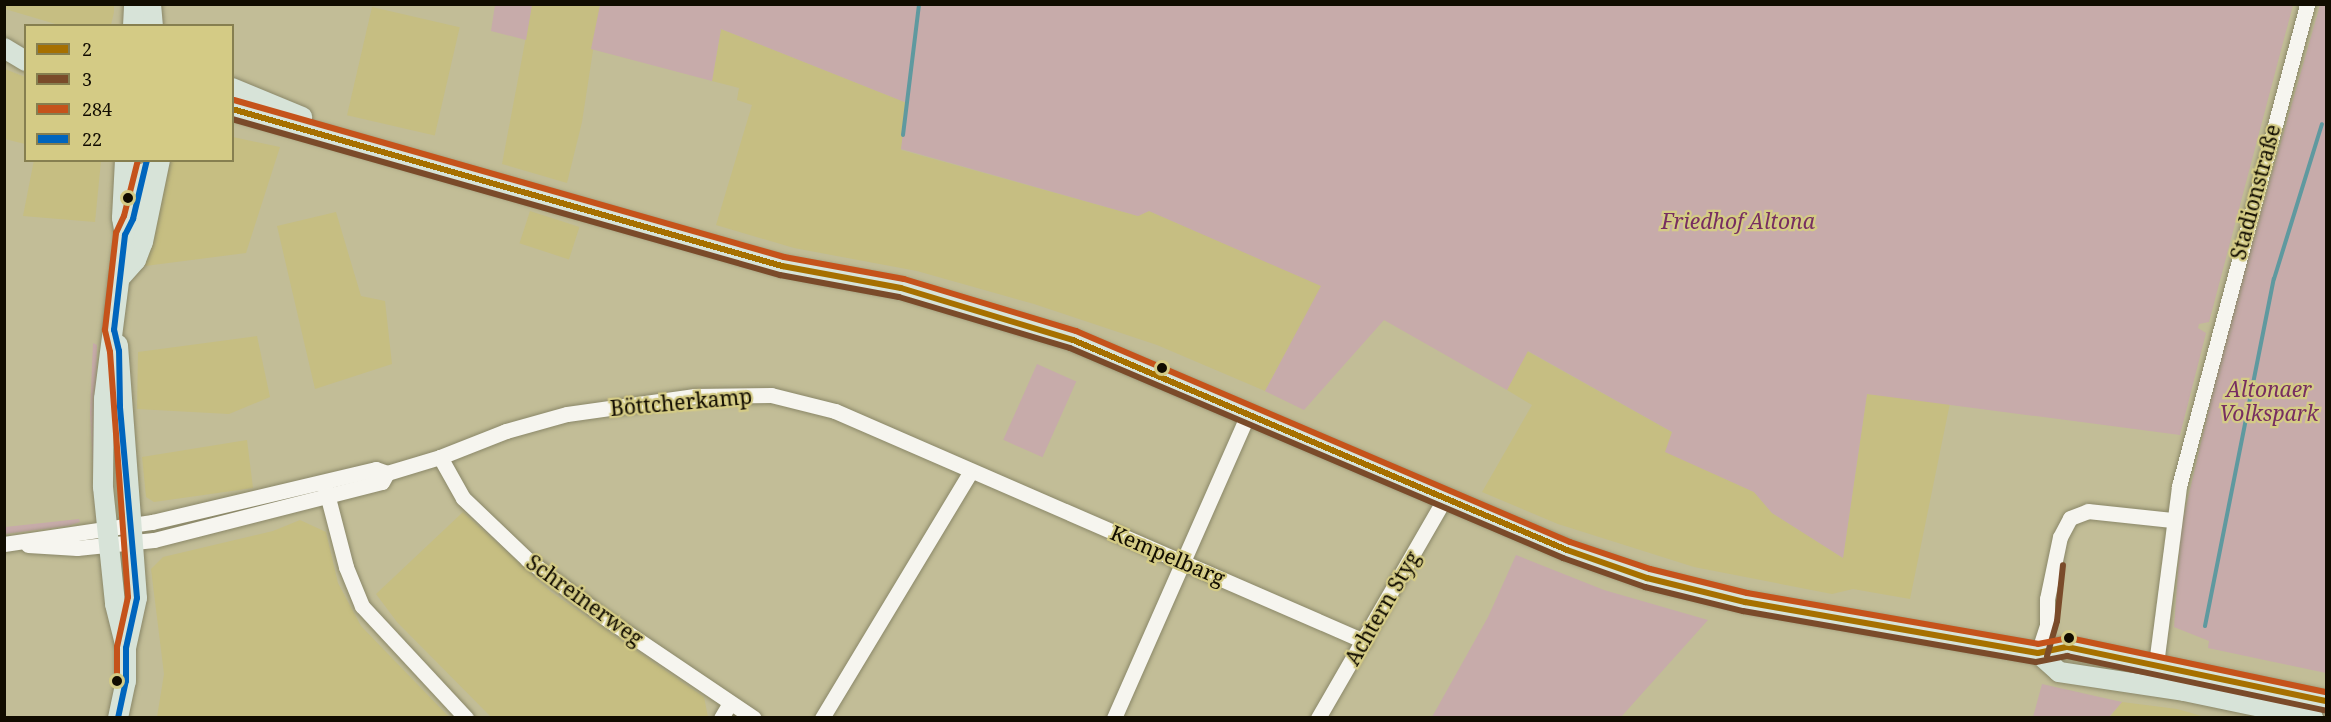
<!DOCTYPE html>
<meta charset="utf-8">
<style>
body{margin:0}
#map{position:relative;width:2331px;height:722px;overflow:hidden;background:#c2bd97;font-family:"Noto Serif",serif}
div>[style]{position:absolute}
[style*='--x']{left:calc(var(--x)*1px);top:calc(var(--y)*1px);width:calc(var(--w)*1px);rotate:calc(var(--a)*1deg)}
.built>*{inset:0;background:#c6be82;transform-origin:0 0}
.green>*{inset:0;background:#c7abaa;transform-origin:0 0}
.stream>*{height:4px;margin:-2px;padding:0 2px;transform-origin:2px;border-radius:2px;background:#5f999f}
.roads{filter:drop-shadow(0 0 2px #8a8768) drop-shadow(0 0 2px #8a8768)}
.minor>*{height:15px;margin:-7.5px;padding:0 7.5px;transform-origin:7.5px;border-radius:7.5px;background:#f6f5ef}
.major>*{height:20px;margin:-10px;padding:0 10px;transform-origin:10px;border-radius:10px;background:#d7e3d8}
.bus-1>*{height:6px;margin:-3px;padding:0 3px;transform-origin:3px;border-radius:3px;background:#a67000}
.bus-2>*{height:6px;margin:-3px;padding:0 3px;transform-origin:3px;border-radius:3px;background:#7a4b2a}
.bus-3>*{height:6px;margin:-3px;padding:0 3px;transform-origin:3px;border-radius:3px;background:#c5531b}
.bus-4>*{height:6px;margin:-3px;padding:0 3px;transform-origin:3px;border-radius:3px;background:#0065bd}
.dots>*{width:16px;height:16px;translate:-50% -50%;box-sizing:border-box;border:3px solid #d4cb85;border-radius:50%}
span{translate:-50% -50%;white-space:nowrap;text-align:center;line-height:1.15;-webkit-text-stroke:4.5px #d4cb85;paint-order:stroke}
.street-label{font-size:21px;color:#110c00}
.park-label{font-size:21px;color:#772e61;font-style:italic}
.frame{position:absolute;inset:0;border:6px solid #110c00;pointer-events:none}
.legend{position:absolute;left:24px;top:24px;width:210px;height:138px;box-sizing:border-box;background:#d4cb85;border:2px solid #867f50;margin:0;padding:8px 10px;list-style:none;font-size:18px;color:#110c00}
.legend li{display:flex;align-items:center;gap:12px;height:30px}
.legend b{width:30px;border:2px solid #867f50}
</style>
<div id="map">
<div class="built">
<div style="clip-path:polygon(4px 5px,114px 5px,114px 12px,111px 25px,59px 25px,5px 9px)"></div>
<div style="clip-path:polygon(532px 5px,600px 5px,582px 122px,567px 183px,502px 164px)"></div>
<div style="left:372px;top:7px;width:90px;height:111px;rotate:13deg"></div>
<div style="clip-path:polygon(721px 29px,907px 103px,901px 150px,1138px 216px,1149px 211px,1322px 286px,1265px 391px,1157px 345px,1034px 304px,917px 271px,794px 248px,716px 225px,752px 105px,737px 100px,739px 88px,712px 81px)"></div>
<div style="clip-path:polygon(5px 69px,25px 77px,25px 144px,5px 139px)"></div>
<div style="clip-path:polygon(233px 137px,280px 147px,246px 253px,145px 266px,171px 161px,232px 160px)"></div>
<div style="clip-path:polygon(34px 160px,101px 161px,95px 222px,23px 216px)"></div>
<div style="left:530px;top:211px;width:52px;height:34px;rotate:18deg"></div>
<div style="clip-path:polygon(336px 212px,361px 296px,385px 301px,392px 364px,315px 389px,277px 226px)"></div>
<div style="clip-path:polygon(257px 336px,270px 397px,229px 414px,137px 409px,138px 352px)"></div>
<div style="clip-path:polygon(1527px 351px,1672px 432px,1666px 452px,1754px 492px,1772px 513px,1843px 558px,1867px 394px,1950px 403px,1910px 599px,1853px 589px,1832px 594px,1694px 567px,1558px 524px,1482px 492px,1532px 405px,1507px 390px)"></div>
<div style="clip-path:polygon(247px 440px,253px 488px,154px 502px,146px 497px,142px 457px)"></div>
<div style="clip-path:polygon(463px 512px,551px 592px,704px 697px,708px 717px,491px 717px,397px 622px,376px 594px)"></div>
<div style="clip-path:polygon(300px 520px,326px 532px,338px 583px,361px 626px,449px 717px,157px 717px,164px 674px,151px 569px,163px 557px,273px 531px)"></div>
<div style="clip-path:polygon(2122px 702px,2177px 709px,2205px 717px,2109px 718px)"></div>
</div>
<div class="green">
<div style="clip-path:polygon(495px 5px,532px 5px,526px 40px,491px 31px)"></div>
<div style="clip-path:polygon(600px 5px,600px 4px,2293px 5px,2209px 322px,2199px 324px,2198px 328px,2206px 333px,2180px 435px,1867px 394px,1843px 558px,1772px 513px,1754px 492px,1665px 452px,1672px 432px,1528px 351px,1507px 390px,1384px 320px,1304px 410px,1265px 391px,1321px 286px,1149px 211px,1138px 216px,901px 149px,907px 103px,721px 29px,712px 81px,591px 49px)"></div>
<div style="clip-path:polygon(2320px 5px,2326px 5px,2326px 673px,2208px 648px,2209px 641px,2174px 627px,2181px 528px,2227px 331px)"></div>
<div style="clip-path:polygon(93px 343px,97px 345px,94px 482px,90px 413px)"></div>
<div style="left:1037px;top:364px;width:43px;height:83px;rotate:24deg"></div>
<div style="clip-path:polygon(79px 519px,80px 522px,68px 526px,5px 534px,5px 527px)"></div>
<div style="clip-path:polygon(1516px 555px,1604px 590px,1708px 620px,1621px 717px,1432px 717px,1488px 617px)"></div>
<div style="clip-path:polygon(2042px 684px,2122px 702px,2109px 717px,2033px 717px)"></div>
</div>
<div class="stream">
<div style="--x:903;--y:135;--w:132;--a:-83"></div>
<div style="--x:2205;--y:626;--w:354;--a:-78.8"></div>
<div style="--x:2274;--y:279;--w:162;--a:-72.8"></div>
</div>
<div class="roads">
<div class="minor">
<div style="--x:440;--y:457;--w:47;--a:60.7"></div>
<div style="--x:463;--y:498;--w:90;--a:43.6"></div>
<div style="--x:528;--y:560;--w:99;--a:36.8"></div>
<div style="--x:607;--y:619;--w:177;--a:34"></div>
<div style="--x:326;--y:490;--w:80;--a:75.4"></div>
<div style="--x:346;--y:567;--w:42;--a:67.7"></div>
<div style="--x:362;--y:606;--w:153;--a:47.1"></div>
<div style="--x:4;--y:544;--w:150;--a:-8.5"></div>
<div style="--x:152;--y:522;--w:230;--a:-13.3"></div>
<div style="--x:376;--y:469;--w:12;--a:20"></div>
<div style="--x:387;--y:473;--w:55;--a:-16.8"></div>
<div style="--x:440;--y:457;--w:71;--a:-21.5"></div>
<div style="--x:506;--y:431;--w:63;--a:-15.6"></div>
<div style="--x:567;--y:414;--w:129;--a:-8"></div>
<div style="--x:695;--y:396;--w:76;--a:-0.8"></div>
<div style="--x:771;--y:395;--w:66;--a:14"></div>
<div style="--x:835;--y:411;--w:577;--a:23.5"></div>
<div style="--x:28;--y:545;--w:49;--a:3.5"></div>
<div style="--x:77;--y:548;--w:77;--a:-5.9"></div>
<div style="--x:154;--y:540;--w:235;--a:-14.3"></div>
<div style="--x:382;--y:482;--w:10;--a:-61"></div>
<div style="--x:2038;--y:653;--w:28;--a:-72"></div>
<div style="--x:2047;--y:626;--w:27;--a:-90"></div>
<div style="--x:2047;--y:599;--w:63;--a:-78.2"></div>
<div style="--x:2060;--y:537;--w:21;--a:-62"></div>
<div style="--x:2070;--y:518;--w:19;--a:-21"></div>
<div style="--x:2088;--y:511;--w:84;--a:6.1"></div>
<div style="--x:2153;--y:687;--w:203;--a:-82.6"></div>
<div style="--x:2179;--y:486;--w:499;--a:-75.1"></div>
<div style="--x:721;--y:718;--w:17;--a:-59"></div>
<div style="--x:822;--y:718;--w:288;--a:-58.9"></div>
<div style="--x:1114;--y:718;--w:334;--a:-66.2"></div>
<div style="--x:1318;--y:718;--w:254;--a:-60"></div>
</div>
<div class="major">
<div style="--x:151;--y:4;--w:22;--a:85"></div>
<div style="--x:133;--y:26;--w:22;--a:-87"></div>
<div style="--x:4;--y:48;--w:26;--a:31"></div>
<div style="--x:232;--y:88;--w:76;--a:22.5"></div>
<div style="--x:232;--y:109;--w:572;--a:15.93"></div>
<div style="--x:782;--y:266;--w:121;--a:10.5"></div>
<div style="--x:901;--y:288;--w:180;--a:16.8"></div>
<div style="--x:1073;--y:340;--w:537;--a:23.03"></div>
<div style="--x:1567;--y:550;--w:85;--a:19.3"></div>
<div style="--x:1647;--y:578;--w:101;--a:13.8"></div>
<div style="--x:1745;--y:602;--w:297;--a:9.9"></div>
<div style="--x:2038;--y:653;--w:30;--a:-12"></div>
<div style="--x:2067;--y:647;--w:265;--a:11.8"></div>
<div style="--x:125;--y:160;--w:58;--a:93"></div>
<div style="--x:122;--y:218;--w:17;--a:80"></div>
<div style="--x:125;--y:235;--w:165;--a:97.3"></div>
<div style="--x:104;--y:399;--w:88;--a:90.7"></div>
<div style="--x:103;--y:487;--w:118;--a:84.1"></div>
<div style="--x:115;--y:604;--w:45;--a:76"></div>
<div style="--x:126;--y:233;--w:63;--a:-72.4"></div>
<div style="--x:119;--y:279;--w:25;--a:-48"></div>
<div style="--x:136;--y:260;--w:19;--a:-69"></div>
<div style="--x:143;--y:242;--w:84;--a:-78.3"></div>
<div style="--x:2038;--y:653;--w:28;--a:42"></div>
<div style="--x:2059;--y:672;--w:126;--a:8.6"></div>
<div style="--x:2184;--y:691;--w:132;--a:11.8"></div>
<div style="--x:118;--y:718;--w:38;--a:-78"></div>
<div style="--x:126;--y:681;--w:33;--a:-90"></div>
<div style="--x:126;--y:648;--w:51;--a:-77.6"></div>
<div style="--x:137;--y:598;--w:254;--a:-94.3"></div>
</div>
</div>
<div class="bus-1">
<div style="--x:232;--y:109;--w:572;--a:15.93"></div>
<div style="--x:782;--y:266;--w:121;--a:10.5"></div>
<div style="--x:901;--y:288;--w:180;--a:16.8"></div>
<div style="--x:1073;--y:340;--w:537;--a:23.03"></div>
<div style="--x:1567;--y:550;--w:85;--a:19.3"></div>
<div style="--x:1647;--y:578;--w:101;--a:13.8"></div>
<div style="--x:1745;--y:602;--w:297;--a:9.9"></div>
<div style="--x:2038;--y:653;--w:30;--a:-12"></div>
<div style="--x:2067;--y:647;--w:265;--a:11.8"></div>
</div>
<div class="bus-2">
<div style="--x:232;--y:119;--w:570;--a:15.89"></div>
<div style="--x:780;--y:275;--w:121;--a:10.5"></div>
<div style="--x:899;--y:297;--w:178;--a:16.6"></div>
<div style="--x:1070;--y:348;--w:536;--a:23.07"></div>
<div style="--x:1563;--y:558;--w:87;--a:19.5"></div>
<div style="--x:1645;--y:587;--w:101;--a:13.8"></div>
<div style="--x:1743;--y:611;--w:297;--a:9.9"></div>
<div style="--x:2036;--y:662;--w:32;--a:-11"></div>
<div style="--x:2067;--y:656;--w:263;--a:11.9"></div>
<div style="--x:2047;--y:656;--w:36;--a:-74"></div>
<div style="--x:2057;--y:621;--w:56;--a:-83.9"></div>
</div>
<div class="bus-3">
<div style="--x:234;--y:100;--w:572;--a:15.93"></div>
<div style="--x:784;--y:257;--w:122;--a:10.4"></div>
<div style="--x:904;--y:279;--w:180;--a:16.8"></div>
<div style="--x:1076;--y:331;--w:537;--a:23.13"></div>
<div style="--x:1570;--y:542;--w:84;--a:18.6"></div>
<div style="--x:1650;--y:569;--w:100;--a:13.9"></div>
<div style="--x:1747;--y:593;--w:295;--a:9.9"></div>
<div style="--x:2038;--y:644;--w:32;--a:-11"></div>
<div style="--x:2069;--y:638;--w:263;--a:11.9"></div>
<div style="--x:117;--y:681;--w:34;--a:-90"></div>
<div style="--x:117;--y:647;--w:51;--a:-77.6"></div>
<div style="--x:128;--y:597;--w:246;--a:-94.2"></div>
<div style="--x:110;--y:352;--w:23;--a:-103"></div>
<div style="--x:105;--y:330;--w:98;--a:-83.5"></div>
<div style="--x:116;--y:233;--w:19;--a:-65"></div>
<div style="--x:124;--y:216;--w:58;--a:-76"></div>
</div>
<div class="bus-4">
<div style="--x:118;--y:718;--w:38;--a:-78"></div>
<div style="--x:126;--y:681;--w:33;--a:-90"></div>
<div style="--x:126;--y:648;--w:51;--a:-77.6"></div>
<div style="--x:137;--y:598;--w:193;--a:-95.1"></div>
<div style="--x:120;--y:406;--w:55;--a:-91"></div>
<div style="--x:119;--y:351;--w:22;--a:-103"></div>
<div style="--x:114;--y:330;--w:96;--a:-83.4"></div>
<div style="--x:125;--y:235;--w:18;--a:-63"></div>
<div style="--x:133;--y:219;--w:61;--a:-76.7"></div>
</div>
<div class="dots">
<div style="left:128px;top:198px;background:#110c00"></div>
<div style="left:1162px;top:368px;background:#110c00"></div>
<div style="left:2069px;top:638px;background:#110c00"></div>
<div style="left:117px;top:681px;background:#110c00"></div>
</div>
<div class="street-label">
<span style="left:2255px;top:192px;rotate:-75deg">Stadionstraße</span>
<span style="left:681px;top:402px;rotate:-5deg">Böttcherkamp</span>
<span style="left:1168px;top:555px;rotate:23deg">Kempelbarg</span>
<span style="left:585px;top:600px;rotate:36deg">Schreinerweg</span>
<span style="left:1382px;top:608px;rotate:-60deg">Achtern Styg</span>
</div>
<div class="park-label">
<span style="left:1738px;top:221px">Friedhof Altona</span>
<span style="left:2269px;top:401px">Altonaer<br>Volkspark</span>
</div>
<div class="frame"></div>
<ul class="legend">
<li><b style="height:8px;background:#a67000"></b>2</li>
<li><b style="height:8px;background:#7a4b2a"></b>3</li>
<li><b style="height:8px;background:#c5531b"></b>284</li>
<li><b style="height:8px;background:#0065bd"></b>22</li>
</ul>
</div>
